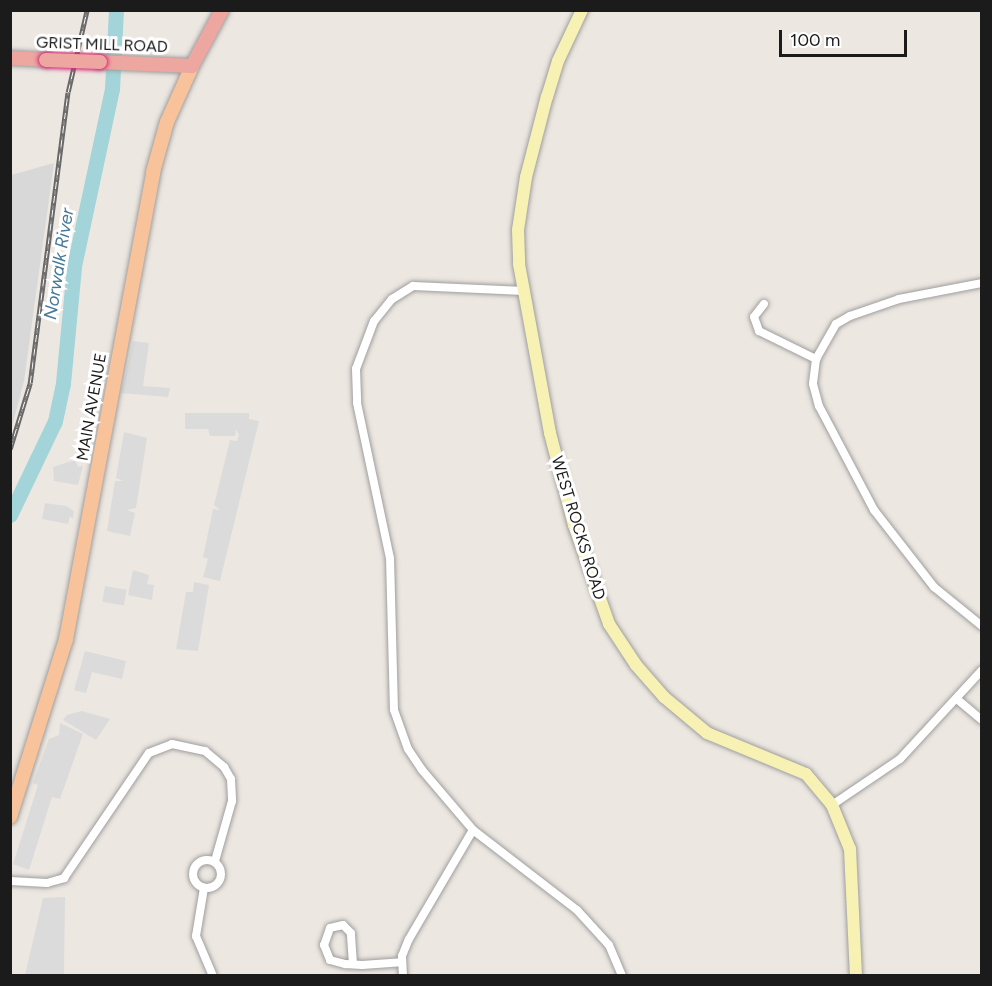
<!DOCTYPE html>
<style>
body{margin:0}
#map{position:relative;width:992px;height:986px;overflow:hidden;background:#ede7e1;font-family:Figtree,sans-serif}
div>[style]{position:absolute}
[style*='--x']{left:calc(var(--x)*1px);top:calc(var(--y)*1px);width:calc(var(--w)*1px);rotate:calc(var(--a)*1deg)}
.residential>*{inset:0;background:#d9d8d8}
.parking>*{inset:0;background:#dbdbdb;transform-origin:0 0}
.river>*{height:15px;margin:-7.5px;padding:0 7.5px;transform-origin:7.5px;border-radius:7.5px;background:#a2d4d9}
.roads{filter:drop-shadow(0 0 2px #9f9f9f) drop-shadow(0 0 2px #9f9f9f)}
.minor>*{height:8px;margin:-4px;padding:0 4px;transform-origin:4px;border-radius:4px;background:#fff}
.minor>.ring{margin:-4px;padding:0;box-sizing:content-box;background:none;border:8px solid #fff;border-radius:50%}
.secondary>*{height:12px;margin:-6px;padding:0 6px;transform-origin:6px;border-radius:6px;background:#f7f2b4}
.primary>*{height:14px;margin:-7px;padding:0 7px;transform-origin:7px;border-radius:7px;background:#f8c39a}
.trunk>*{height:14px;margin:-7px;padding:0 7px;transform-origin:7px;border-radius:7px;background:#eea6a0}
.rail>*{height:4.5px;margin-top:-2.25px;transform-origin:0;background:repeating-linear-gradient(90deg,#fff 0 7px,#696969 0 14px);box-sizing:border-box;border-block:2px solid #696969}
.bridges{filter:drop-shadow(0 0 2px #d02977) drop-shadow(0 0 2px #d02977)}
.trunk-bridge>*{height:14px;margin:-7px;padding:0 7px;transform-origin:7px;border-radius:7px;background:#eea6a0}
span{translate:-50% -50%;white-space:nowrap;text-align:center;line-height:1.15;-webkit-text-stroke:6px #fff;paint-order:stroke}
.street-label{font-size:16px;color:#1b1b1b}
.water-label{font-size:18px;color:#467998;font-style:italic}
.frame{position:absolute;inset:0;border:12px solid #1b1b1b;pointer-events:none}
.scale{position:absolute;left:779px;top:30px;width:128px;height:27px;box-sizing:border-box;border:3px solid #1b1b1b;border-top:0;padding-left:8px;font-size:18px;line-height:21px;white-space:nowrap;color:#1b1b1b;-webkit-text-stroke:4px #fff;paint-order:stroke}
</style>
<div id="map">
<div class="residential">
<div style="clip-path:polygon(54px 163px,24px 381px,11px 431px,11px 175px)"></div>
</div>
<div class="parking">
<div style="clip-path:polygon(133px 341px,149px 343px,143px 386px,170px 388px,168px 397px,121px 393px)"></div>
<div style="clip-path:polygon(185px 413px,249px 413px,249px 419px,259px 421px,220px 581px,203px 577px,208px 559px,203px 557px,213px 509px,220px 510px,214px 505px,230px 440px,237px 441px,239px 435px,236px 429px,235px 436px,210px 436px,208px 429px,185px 429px)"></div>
<div style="clip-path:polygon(124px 432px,147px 438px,136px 508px,127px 510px,135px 513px,130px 536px,107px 531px,115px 481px,123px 481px,116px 478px)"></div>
<div style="clip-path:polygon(75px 460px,78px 467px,83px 466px,78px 485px,54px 481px,53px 467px)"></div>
<div style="clip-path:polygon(45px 503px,66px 506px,74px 511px,73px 519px,70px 516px,68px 524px,42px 519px)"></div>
<div style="clip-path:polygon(133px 570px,149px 575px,147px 584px,154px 585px,152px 600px,128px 595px)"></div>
<div style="clip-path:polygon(194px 582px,209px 585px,198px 651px,176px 649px,186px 592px,193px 592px)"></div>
<div style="left:105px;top:586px;width:22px;height:16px;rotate:10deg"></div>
<div style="clip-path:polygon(85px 651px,126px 661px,122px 679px,92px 672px,86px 693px,74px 690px)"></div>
<div style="clip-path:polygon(82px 711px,110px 719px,96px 740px,63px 720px,67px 715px)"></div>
<div style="clip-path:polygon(60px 723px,83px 734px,60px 799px,52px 797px,29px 870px,13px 864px,38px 785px,33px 783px,49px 739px,59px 735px)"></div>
<div style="clip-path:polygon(65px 897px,64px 975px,25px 975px,43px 898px)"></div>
</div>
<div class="river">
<div style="--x:10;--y:515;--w:104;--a:-64.4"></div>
<div style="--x:55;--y:421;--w:39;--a:-78"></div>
<div style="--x:63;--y:383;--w:118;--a:-84.6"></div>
<div style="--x:74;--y:266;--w:181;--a:-77.9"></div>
<div style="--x:112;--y:89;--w:79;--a:-87.1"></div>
</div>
<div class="roads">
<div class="minor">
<div style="--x:524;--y:291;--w:111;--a:-177.4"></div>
<div style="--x:413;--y:286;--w:25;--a:148"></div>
<div style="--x:392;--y:299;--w:28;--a:129"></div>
<div style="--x:374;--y:321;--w:51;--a:110.6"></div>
<div style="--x:356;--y:369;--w:34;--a:88"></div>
<div style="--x:357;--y:403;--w:158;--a:78"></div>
<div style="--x:390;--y:558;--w:152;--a:88.5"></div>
<div style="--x:394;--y:710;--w:41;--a:70.3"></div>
<div style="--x:408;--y:749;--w:25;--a:56"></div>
<div style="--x:422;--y:770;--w:79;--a:49.6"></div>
<div style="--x:473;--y:830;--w:131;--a:37.6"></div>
<div style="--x:577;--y:910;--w:47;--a:47.6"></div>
<div style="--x:609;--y:945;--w:34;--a:67"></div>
<div style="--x:764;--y:304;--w:16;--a:128"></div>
<div style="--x:754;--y:317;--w:15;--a:70"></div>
<div style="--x:759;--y:331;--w:64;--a:26.2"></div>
<div style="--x:816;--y:359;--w:25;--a:97"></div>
<div style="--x:813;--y:384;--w:23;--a:75"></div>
<div style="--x:819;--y:406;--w:118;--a:62.1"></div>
<div style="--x:874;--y:510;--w:98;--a:52.1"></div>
<div style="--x:934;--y:587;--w:62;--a:39.1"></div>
<div style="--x:816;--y:359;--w:40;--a:-60.3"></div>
<div style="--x:836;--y:324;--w:16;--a:-30"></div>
<div style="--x:850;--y:316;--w:52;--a:-19.1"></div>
<div style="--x:899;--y:299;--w:85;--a:-10.9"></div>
<div style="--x:958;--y:700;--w:31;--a:40"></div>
<div style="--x:832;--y:805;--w:82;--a:-34.1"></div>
<div style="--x:900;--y:759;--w:121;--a:-47.3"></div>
<div class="ring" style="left:193px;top:860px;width:20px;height:20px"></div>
<div style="--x:10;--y:881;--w:37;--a:3"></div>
<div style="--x:47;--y:883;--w:18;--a:-16"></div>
<div style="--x:64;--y:878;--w:151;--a:-55.8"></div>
<div style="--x:149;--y:753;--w:25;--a:-21"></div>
<div style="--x:172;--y:744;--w:34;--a:12"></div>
<div style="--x:205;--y:751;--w:25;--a:40"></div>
<div style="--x:224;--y:767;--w:14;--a:60"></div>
<div style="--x:231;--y:779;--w:22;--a:87"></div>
<div style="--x:232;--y:801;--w:62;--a:105.8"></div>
<div style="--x:204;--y:888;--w:49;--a:99.5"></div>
<div style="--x:196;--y:936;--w:43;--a:67"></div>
<div style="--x:353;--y:964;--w:31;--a:-94"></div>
<div style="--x:351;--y:933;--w:11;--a:-135"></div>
<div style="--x:343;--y:925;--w:13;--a:167"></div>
<div style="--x:330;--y:928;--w:18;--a:109"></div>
<div style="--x:324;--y:945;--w:16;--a:68"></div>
<div style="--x:330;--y:960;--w:16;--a:15"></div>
<div style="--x:345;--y:964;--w:17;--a:3"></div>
<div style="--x:362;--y:965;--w:39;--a:-4"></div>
<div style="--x:403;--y:976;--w:20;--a:-93"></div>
<div style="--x:402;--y:956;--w:18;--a:-68"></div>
<div style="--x:409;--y:939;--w:126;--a:-59.6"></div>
</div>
<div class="secondary">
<div style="--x:582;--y:10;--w:56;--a:115.2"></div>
<div style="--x:558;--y:61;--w:37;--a:107"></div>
<div style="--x:547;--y:96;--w:84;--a:104.5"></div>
<div style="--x:526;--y:177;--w:54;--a:98.6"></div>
<div style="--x:518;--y:230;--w:34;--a:88"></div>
<div style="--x:519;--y:264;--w:172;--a:79.6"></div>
<div style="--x:550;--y:433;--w:95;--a:75.4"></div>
<div style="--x:574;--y:525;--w:105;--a:70.5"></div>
<div style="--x:609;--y:624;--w:49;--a:56.6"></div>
<div style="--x:636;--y:665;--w:43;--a:48.8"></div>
<div style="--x:664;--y:697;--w:56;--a:39.9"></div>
<div style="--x:707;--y:733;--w:107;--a:22.5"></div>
<div style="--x:806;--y:774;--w:40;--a:50"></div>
<div style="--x:832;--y:805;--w:48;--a:67.8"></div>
<div style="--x:850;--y:849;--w:127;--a:87.3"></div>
</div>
<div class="primary">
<div style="--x:10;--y:817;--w:187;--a:-72.5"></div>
<div style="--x:66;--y:639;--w:475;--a:-79.4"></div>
<div style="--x:153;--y:172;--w:52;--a:-74.4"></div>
<div style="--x:167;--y:122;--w:61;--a:-65.9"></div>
</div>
<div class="trunk">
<div style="--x:10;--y:58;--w:36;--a:3"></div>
<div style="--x:100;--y:62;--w:92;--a:2.5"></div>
<div style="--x:192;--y:66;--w:64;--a:-61.8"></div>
</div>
</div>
<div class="rail">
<div style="--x:10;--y:449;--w:69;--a:-73.1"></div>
<div style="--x:30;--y:383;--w:293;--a:-82.6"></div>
<div style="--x:68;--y:92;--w:84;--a:-77"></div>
</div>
<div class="bridges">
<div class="trunk-bridge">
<div style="--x:46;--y:60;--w:54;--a:2.1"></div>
</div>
</div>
<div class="street-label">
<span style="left:102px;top:45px;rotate:2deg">GRIST MILL ROAD</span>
<span style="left:92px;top:407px;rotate:-80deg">MAIN AVENUE</span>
<span style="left:578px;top:528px;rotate:73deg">WEST ROCKS ROAD</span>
</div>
<div class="water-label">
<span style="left:59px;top:264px;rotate:-81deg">Norwalk River</span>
</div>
<div class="frame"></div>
<div class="scale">100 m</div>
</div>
